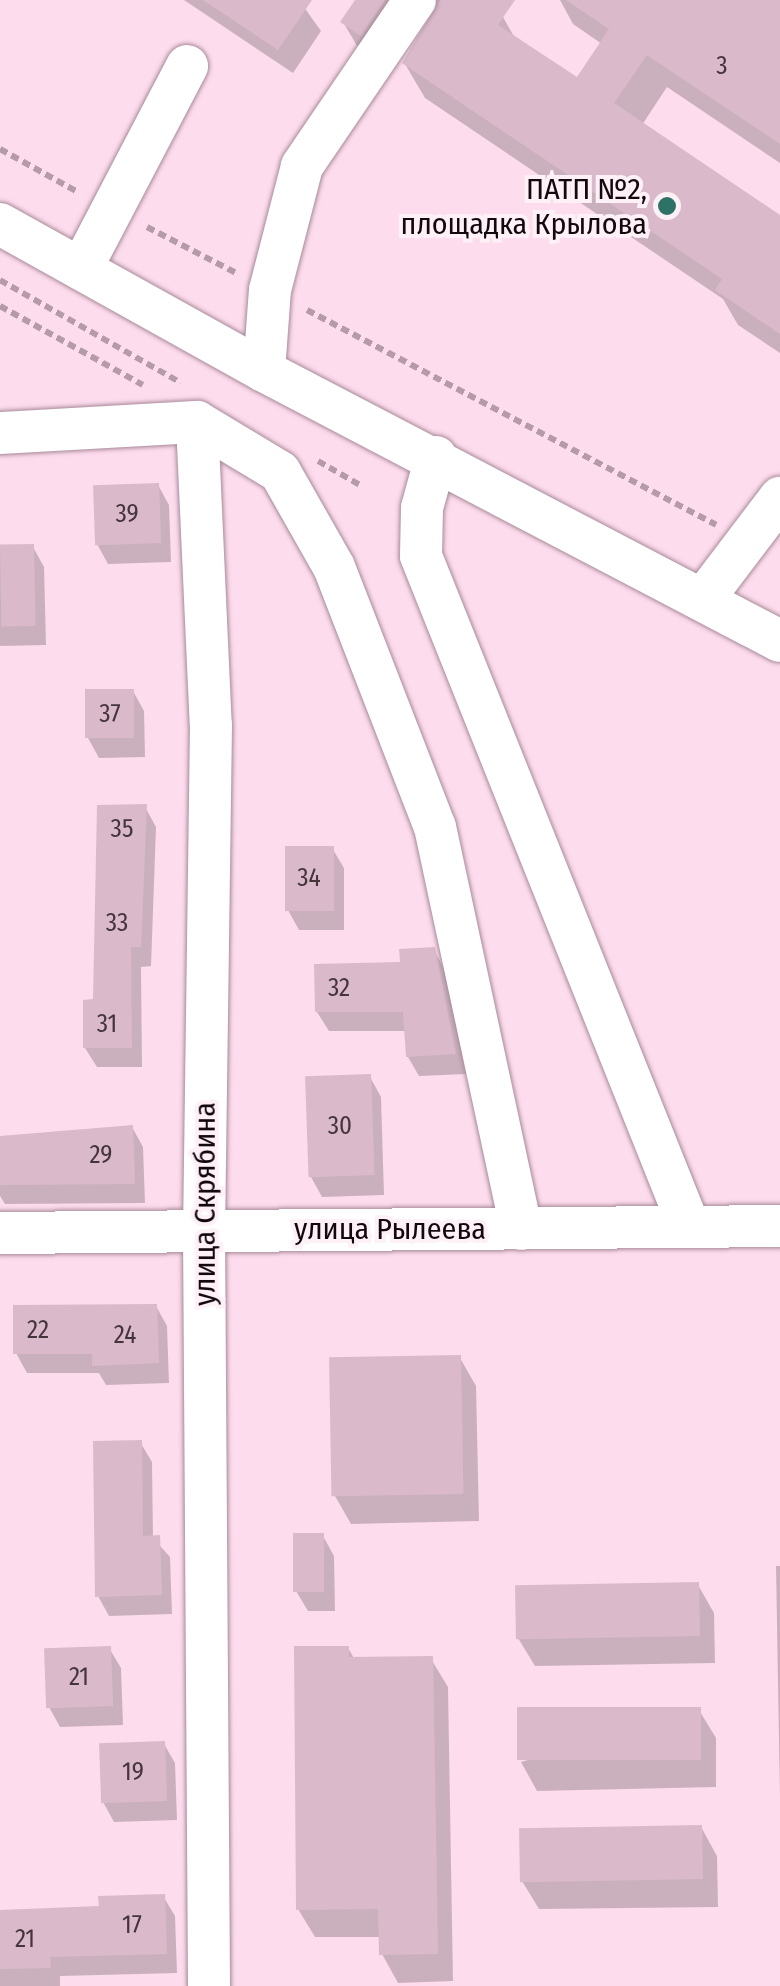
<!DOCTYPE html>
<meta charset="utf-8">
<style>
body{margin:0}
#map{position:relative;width:780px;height:1986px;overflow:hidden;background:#fddced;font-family:"Fira Sans Condensed",sans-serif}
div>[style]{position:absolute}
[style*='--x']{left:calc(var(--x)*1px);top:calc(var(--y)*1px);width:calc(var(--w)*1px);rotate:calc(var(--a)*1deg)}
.shadow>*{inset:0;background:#0003}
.building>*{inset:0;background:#dabaca;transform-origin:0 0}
.path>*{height:6px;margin-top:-3px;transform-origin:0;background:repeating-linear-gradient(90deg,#b59ba9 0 8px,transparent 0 13px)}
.roads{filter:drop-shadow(0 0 2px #a88a99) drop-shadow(0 0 2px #a88a99)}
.minor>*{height:42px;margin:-21px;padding:0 21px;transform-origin:21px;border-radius:21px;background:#fff}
.dots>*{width:28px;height:28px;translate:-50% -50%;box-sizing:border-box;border:5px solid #fdf0f6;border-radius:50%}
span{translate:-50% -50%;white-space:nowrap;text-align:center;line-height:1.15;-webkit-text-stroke:8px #fdf0f6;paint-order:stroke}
.number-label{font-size:25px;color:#44343c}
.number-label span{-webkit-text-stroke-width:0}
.poi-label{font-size:30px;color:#12080d}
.right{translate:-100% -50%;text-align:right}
.street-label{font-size:30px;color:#12080d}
</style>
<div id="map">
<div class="shadow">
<div style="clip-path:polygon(184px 0,299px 0,321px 31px,293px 73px)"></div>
<div style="clip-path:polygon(358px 0,478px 0,503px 17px,516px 40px,577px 81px,602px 44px,573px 24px,560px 0,780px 0,780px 163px,667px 87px,642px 125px,780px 218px,780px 353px,738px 325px,723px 299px,425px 98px,405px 64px,437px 13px,423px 12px,363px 56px,343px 22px)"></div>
<div style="clip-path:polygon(158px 485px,169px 505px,171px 562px,108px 564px,97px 544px)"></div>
<div style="clip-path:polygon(33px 547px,44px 567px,46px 645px,0 646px,0 548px)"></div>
<div style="clip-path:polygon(133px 691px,144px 711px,145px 757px,99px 758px,88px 738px)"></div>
<div style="clip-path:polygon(145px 807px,156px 827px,151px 966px,141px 967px,142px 1067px,97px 1067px,85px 1048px)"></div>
<div style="clip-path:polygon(332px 848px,344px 868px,344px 930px,299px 930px,288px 910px)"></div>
<div style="clip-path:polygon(434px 950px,445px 970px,466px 1074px,419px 1076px,408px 1057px,406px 1031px,329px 1031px,317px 1012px)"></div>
<div style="clip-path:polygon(370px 1077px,381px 1097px,384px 1195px,322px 1197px,311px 1177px)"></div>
<div style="clip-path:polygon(132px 1127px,143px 1147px,145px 1203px,5px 1204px,0 1196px,0 1138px)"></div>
<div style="clip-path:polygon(156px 1306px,167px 1326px,169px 1383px,106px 1385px,99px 1373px,27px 1373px,16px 1353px)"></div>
<div style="clip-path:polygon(460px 1358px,476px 1386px,479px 1521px,351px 1524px,335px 1496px)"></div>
<div style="clip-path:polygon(140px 1442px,152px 1462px,153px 1538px,170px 1557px,172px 1614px,109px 1616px,98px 1596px)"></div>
<div style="clip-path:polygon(323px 1536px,334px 1556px,335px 1611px,308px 1611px,296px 1591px)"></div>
<div style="clip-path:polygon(776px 1566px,780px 1566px,780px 1798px)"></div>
<div style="clip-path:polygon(698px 1585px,714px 1613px,715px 1663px,535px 1666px,518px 1638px)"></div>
<div style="clip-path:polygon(109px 1648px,121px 1668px,123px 1725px,60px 1727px,49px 1707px)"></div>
<div style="clip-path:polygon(348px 1648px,355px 1660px,431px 1659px,448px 1687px,453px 1981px,398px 1983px,382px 1954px,381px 1937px,315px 1937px,298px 1909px)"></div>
<div style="clip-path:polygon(699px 1710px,716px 1738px,716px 1787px,537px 1791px,521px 1762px)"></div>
<div style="clip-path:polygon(164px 1744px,175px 1763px,177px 1820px,114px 1822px,103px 1802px)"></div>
<div style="clip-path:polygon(701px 1827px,717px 1856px,718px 1907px,539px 1909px,522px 1881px)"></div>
<div style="clip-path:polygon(163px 1896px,175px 1916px,177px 1973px,60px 1976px,60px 1986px,0 1986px,0 1912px,101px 1909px)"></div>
</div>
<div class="building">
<div style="clip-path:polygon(203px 0,312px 0,278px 50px)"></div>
<div style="clip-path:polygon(355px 0,385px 0,361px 36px,340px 22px)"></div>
<div style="clip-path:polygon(440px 0,515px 0,498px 25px,577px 77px,609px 29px,566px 0,780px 0,780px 144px,647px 55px,614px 103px,780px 215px,780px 334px,715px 290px,722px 279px,402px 63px)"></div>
<div style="left:159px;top:483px;width:60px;height:66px;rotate:88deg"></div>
<div style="left:34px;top:544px;width:82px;height:34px;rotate:89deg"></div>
<div style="left:85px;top:689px;width:49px;height:49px"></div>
<div style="clip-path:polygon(147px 804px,141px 947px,131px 947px,132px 1048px,83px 1048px,83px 1000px,93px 999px,97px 805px)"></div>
<div style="left:285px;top:846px;width:49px;height:65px"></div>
<div style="clip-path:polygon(435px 947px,456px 1054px,406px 1057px,403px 1012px,315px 1012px,314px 964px,400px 962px,399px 949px)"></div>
<div style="left:371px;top:1074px;width:101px;height:66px;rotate:88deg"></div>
<div style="clip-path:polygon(133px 1125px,135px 1184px,0 1185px,0 1136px)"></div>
<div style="clip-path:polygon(157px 1304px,159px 1363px,92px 1366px,92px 1354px,13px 1354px,13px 1305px)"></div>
<div style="left:461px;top:1355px;width:139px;height:132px;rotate:89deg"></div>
<div style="clip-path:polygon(142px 1440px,143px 1536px,160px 1535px,162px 1595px,95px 1597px,93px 1441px)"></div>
<div style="left:293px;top:1533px;width:31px;height:59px"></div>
<div style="left:699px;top:1582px;width:54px;height:184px;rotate:89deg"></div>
<div style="left:111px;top:1646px;width:60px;height:67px;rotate:88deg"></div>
<div style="clip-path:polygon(294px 1646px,349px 1646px,349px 1657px,433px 1656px,438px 1954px,379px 1955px,378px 1909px,296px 1910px)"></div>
<div style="left:701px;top:1707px;width:53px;height:184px;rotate:90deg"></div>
<div style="left:165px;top:1741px;width:60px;height:66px;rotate:88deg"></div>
<div style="left:702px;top:1825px;width:54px;height:183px;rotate:89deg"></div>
<div style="clip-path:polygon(165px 1894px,167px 1954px,50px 1957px,51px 1968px,0 1969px,0 1910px,99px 1906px,98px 1896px)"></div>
</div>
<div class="path">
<div style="--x:0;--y:149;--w:89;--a:28.9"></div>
<div style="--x:147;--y:227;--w:102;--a:27.3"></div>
<div style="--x:0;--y:280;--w:208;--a:29.6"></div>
<div style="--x:0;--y:306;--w:163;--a:28.9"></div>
<div style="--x:307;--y:310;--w:462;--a:27.7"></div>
<div style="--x:318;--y:461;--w:48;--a:29.7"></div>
</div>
<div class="roads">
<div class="minor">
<div style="--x:0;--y:224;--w:302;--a:29.1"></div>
<div style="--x:264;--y:371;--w:582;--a:27.62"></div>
<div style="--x:81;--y:269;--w:229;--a:-62.4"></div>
<div style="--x:264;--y:371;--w:81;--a:-85.8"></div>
<div style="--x:270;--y:290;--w:128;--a:-75.5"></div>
<div style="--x:302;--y:166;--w:201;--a:-55.8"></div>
<div style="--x:197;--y:422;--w:303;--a:87.4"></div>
<div style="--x:211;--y:725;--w:505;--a:90.79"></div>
<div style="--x:204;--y:1230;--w:756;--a:89.62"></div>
<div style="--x:197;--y:422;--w:97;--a:31.1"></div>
<div style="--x:280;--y:472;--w:109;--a:60.4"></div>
<div style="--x:334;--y:567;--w:279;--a:68.8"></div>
<div style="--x:435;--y:827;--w:411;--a:77.9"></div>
<div style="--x:0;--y:433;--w:197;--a:-3.2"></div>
<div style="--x:436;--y:457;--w:53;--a:105.4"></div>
<div style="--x:422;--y:508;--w:48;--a:91.2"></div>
<div style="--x:421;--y:556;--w:719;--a:68.21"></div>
<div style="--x:704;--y:598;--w:126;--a:-52.8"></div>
<div style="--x:0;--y:1233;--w:780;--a:-0.51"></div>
</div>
</div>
<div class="dots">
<div style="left:667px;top:206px;background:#2d7266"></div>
</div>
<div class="number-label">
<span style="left:722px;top:66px">3</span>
<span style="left:127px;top:514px">39</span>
<span style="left:110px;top:714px">37</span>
<span style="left:122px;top:829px">35</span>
<span style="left:309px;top:878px">34</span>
<span style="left:117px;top:923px">33</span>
<span style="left:339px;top:988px">32</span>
<span style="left:107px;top:1024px">31</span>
<span style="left:340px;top:1126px">30</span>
<span style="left:101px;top:1155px">29</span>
<span style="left:38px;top:1330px">22</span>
<span style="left:125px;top:1335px">24</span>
<span style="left:79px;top:1677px">21</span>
<span style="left:133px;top:1772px">19</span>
<span style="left:132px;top:1925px">17</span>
<span style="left:25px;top:1939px">21</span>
</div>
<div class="poi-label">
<span class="right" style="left:647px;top:206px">ПАТП №2,<br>площадка Крылова</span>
</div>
<div class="street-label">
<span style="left:205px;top:1204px;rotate:-90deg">улица Скрябина</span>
<span style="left:390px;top:1229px">улица Рылеева</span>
</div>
</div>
